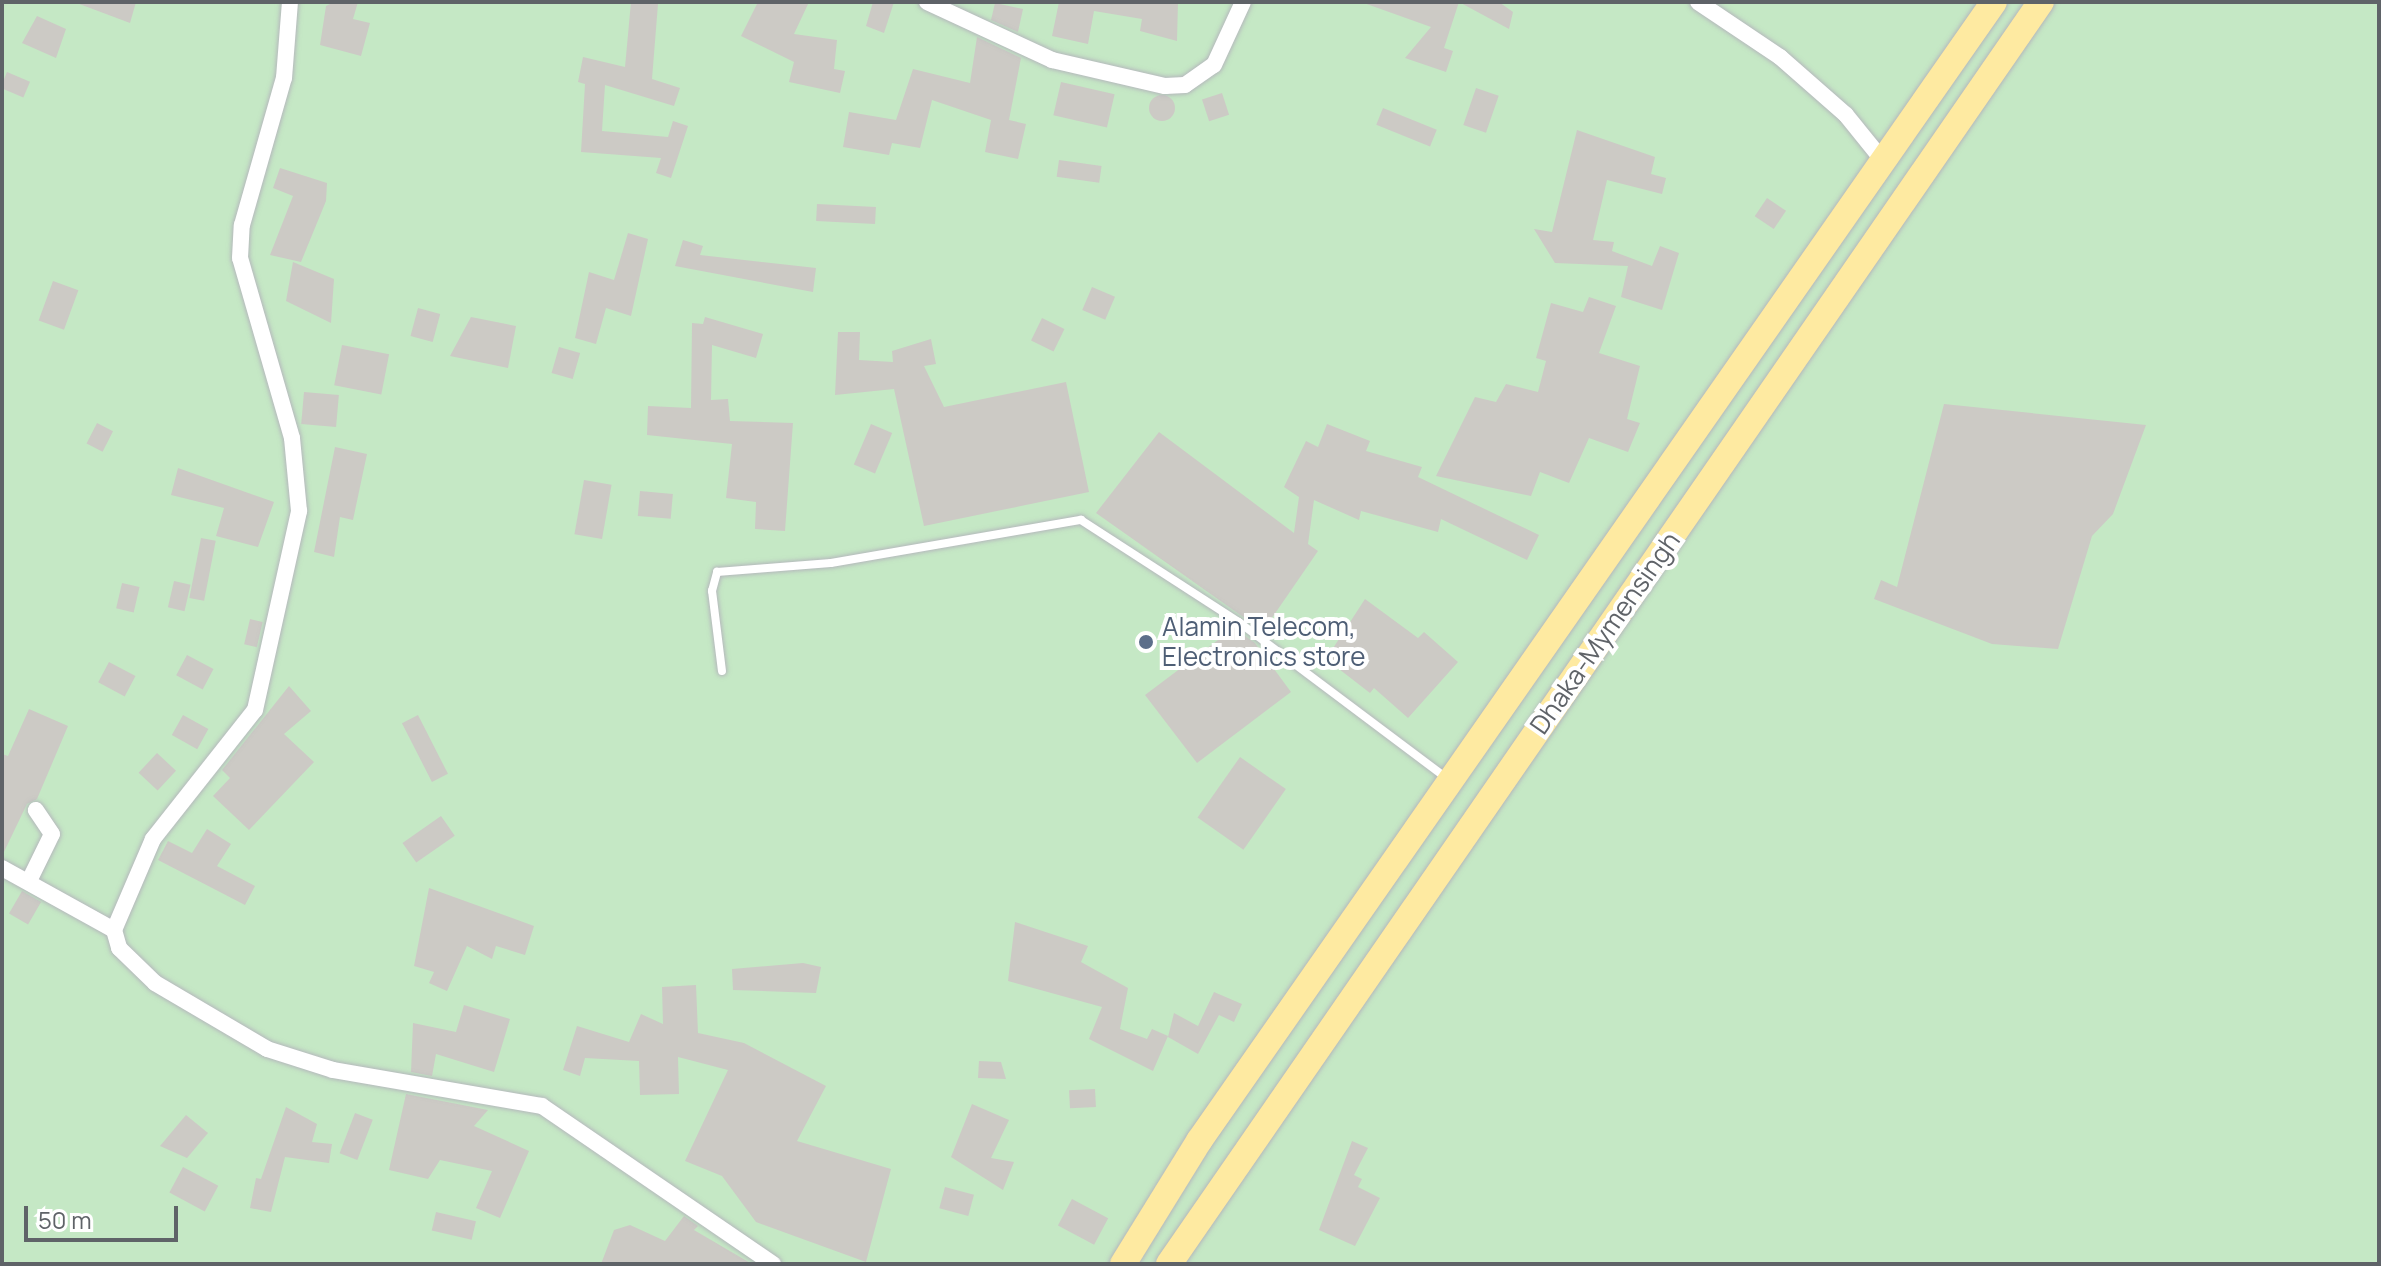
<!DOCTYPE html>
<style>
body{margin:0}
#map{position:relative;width:2381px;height:1266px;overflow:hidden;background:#f1efe8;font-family:Manrope,sans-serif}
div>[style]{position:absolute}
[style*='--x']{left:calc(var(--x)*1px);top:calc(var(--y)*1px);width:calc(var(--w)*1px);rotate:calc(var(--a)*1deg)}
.green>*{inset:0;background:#c5e8c5;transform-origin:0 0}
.building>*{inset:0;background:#cccac5;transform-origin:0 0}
.round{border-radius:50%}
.roads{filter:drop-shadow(0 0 2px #b5b8bc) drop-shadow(0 0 2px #b5b8bc)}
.service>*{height:8px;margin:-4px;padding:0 4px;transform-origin:4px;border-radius:4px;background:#fff}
.minor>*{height:16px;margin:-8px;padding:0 8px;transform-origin:8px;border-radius:8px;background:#fff}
.trunk>*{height:26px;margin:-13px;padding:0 13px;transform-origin:13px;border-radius:13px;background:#feeaa1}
.dots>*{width:22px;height:22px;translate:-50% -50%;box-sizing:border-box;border:4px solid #fff;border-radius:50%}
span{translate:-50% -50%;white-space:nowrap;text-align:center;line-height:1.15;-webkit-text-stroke:8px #fff;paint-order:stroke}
.service-label{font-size:26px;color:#4e5e75}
.left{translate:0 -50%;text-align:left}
.street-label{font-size:26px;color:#5f6368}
.frame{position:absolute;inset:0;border:4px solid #5f6368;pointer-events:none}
.scale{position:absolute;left:24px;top:1206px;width:154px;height:36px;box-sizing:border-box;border:4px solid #5f6368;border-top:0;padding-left:10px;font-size:24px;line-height:28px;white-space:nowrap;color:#5f6368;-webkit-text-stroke:6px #fff;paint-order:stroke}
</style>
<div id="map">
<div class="green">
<div style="left:2px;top:2px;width:2377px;height:1262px"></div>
</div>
<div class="building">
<div style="clip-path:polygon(74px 2px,136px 2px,130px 23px)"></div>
<div style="clip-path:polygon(334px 2px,358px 2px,353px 19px,370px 23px,361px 56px,320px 45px,326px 6px)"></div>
<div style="clip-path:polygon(631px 2px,658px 4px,652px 79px,680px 88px,674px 106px,605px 85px,602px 131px,668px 137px,673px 121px,688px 126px,671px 178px,656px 173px,661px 158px,581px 152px,585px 84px,578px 82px,583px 57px,625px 67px)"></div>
<div style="clip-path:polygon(758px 2px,809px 2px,794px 34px,837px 40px,834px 69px,845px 71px,840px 93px,789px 82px,794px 62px,741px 36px)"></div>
<div style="clip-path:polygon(873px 2px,894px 2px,884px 33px,866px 26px)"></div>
<div style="clip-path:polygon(1059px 2px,1178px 2px,1177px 41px,1140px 31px,1142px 19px,1094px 11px,1088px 44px,1052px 36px)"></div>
<div style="clip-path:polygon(1361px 2px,1499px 2px,1513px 12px,1509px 29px,1459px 2px,1444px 48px,1453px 51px,1446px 72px,1405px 58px,1431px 27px)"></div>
<div style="clip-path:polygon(995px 3px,1023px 9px,1018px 32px,991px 20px)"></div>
<div style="clip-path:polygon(37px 16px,66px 29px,56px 58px,22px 43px)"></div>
<div style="clip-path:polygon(977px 37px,1021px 58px,1009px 120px,1026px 124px,1018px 159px,985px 152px,991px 120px,932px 100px,920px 148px,892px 143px,889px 155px,843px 147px,849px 112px,896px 120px,913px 69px,970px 83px)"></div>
<div style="left:7px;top:72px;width:25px;height:17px;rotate:23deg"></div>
<div style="left:1061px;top:82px;width:55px;height:34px;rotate:13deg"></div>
<div style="left:1476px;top:88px;width:24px;height:39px;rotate:19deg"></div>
<div style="left:1222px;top:93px;width:23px;height:21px;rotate:72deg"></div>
<div class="round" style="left:1149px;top:95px;width:26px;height:26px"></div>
<div style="left:1383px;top:108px;width:58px;height:18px;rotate:22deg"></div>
<div style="clip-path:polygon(1577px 130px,1655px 157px,1651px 174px,1666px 178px,1662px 194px,1607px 180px,1593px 240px,1614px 242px,1612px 251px,1652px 266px,1660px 246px,1679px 253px,1662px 310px,1621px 297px,1628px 266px,1555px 263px,1534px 229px,1552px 232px)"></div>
<div style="left:1059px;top:160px;width:43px;height:17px;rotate:8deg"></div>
<div style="clip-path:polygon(280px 168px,327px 183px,326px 201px,301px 262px,270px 255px,293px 196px,273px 188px)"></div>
<div style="left:1767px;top:198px;width:23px;height:22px;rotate:34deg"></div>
<div style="left:817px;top:204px;width:59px;height:17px;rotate:3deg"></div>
<div style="clip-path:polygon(628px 233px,648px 239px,631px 316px,606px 308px,596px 344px,575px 338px,589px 272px,614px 280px)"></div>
<div style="clip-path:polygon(683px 240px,703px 246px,700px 255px,816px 268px,813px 292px,675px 266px)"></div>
<div style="clip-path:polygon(293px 262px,334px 279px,331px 323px,286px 301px)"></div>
<div style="left:53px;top:281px;width:27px;height:42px;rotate:20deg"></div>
<div style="left:1092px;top:287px;width:25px;height:25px;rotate:23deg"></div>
<div style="clip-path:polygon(1589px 297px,1616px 306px,1599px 353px,1640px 366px,1627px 419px,1640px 423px,1628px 452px,1589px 438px,1569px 483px,1540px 472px,1531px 496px,1436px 476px,1475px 397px,1496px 402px,1506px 384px,1538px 392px,1546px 361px,1536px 358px,1551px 303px,1583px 312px)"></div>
<div style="left:418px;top:308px;width:23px;height:29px;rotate:15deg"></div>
<div style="clip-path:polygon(471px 317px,516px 326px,508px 368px,450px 356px)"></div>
<div style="clip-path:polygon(705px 317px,763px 334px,756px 358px,712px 345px,711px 400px,728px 399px,730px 421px,793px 423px,785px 531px,755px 529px,756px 502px,726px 498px,732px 444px,647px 435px,648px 406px,691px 408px,692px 323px,703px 324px)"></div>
<div style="left:1042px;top:318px;width:25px;height:25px;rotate:26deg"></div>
<div style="clip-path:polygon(838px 332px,860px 332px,859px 360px,893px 362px,892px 351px,931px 339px,936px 364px,924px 366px,944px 407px,1066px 382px,1089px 492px,924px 526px,894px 389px,835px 395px)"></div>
<div style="left:342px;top:345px;width:48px;height:41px;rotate:11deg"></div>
<div style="left:559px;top:347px;width:22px;height:27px;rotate:16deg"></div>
<div style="left:304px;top:392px;width:35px;height:32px;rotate:5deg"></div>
<div style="clip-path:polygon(1944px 404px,2146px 425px,2113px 514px,2092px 536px,2058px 649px,1992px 644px,1874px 599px,1881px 580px,1897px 587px)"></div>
<div style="left:97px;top:423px;width:18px;height:23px;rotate:27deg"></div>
<div style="left:871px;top:424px;width:23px;height:44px;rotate:23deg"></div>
<div style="clip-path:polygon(1327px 424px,1370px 441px,1366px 451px,1422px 467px,1418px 477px,1539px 535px,1527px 560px,1441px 519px,1438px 532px,1361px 511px,1359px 520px,1314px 500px,1308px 544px,1318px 551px,1263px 631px,1096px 513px,1159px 432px,1294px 533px,1299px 497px,1284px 487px,1306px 441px,1318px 447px)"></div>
<div style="clip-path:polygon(335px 447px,367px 454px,353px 520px,340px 517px,334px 557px,314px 552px)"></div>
<div style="clip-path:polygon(178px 468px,274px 502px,258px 547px,216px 536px,224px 508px,171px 495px)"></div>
<div style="left:584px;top:480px;width:28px;height:55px;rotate:10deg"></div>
<div style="left:640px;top:491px;width:33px;height:25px;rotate:5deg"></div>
<div style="left:201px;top:538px;width:15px;height:61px;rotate:11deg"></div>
<div style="left:174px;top:581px;width:17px;height:27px;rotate:13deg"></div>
<div style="left:122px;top:583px;width:18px;height:26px;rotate:13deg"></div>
<div style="clip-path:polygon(1365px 599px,1418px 638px,1424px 632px,1458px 662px,1408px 718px,1374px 688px,1370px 693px,1326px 659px)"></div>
<div style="left:250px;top:619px;width:13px;height:26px;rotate:13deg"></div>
<div style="clip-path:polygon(1234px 628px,1255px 643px,1291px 692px,1197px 763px,1145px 695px)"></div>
<div style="left:187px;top:655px;width:30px;height:23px;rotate:28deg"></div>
<div style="left:109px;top:662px;width:30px;height:23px;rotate:28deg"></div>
<div style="clip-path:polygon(289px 686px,311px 711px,284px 734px,314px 762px,249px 830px,213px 796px,230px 778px,222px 770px)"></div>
<div style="clip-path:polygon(29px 709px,68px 726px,37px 799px,27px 804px,2px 856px,2px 754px,8px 756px)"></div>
<div style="left:183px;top:715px;width:29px;height:23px;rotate:29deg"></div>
<div style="left:418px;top:715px;width:66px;height:18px;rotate:63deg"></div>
<div style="left:157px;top:753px;width:26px;height:27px;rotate:43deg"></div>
<div style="left:1240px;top:757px;width:56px;height:74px;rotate:35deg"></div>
<div style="left:441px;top:816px;width:24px;height:47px;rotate:55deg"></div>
<div style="clip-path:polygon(207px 829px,231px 844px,217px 866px,255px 886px,245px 905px,158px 860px,168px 841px,192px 853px)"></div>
<div style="clip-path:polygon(429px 888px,534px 926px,525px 955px,496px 946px,492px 959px,467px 946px,447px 991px,429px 983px,434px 972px,414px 966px)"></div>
<div style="left:22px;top:891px;width:22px;height:26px;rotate:30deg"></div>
<div style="clip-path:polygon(1015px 922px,1088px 946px,1081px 962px,1128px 988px,1120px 1029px,1147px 1039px,1152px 1029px,1168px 1036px,1153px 1071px,1089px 1039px,1102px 1007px,1008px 981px)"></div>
<div style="clip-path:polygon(803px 963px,821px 967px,816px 993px,733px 990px,732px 969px)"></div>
<div style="clip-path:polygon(696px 985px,698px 1033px,744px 1043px,826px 1086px,797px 1141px,891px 1169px,866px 1262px,756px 1222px,722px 1176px,685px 1161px,728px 1070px,678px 1057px,679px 1094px,640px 1095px,639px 1061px,585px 1058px,580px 1076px,563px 1070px,577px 1026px,629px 1042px,641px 1014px,663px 1024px,662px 987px)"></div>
<div style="clip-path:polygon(1214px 992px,1242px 1004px,1234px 1022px,1219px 1015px,1198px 1054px,1168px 1037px,1174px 1013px,1198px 1026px)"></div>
<div style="clip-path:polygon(464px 1005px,510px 1019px,494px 1072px,436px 1054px,432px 1076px,411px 1072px,413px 1023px,456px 1032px)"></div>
<div style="clip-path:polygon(979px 1061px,1001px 1062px,1006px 1079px,978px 1078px)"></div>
<div style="left:1095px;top:1089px;width:18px;height:26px;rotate:87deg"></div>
<div style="clip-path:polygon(406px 1094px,488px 1110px,474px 1126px,529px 1151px,500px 1218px,476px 1208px,492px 1171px,440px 1160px,428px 1179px,389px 1170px)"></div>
<div style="clip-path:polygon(972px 1104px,1009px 1120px,991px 1158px,1014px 1162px,1003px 1190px,951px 1157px)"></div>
<div style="clip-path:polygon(286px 1107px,317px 1124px,312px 1142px,332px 1144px,329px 1163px,285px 1157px,271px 1212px,250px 1208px,256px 1178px,261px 1179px)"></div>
<div style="left:355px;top:1113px;width:19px;height:43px;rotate:21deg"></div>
<div style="clip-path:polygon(186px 1115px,208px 1133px,187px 1158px,160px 1146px)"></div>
<div style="clip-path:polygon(1352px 1141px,1368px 1148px,1354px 1175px,1362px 1179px,1358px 1187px,1380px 1198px,1355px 1246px,1319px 1230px)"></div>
<div style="left:183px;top:1167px;width:40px;height:29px;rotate:28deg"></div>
<div style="left:945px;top:1187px;width:30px;height:22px;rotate:15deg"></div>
<div style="left:1072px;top:1199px;width:41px;height:30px;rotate:28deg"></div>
<div style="left:436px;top:1212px;width:41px;height:19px;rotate:13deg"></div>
<div style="clip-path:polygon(684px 1216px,698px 1226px,694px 1230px,752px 1264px,601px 1264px,614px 1230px,630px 1225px,665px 1241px)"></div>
</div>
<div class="roads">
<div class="service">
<div style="--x:722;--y:671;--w:81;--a:-97.1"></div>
<div style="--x:712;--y:591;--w:20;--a:-75"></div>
<div style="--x:717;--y:572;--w:114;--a:-4.5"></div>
<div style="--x:831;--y:563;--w:254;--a:-9.8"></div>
<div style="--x:1081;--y:520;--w:189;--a:32.9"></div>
<div style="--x:1240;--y:623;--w:260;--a:36.9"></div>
</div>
<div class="minor">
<div style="--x:927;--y:2;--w:138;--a:24.9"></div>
<div style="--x:1052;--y:60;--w:116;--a:13"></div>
<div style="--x:1165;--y:86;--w:20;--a:-3"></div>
<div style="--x:1185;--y:85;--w:35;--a:-35"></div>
<div style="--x:1214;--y:65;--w:69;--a:-65.3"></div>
<div style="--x:1698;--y:2;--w:99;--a:33.9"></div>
<div style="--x:1780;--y:57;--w:88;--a:41.3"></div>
<div style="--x:1846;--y:115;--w:60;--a:51"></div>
<div style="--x:2;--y:868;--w:128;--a:29"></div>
<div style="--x:114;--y:930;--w:19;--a:74"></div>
<div style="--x:119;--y:948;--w:50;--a:44.2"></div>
<div style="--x:155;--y:983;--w:130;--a:30.5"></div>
<div style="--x:267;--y:1049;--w:69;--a:17.7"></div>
<div style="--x:333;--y:1070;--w:212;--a:9.8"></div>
<div style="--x:542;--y:1106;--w:280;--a:34.4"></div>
<div style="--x:29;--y:881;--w:52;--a:-63.9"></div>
<div style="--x:52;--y:834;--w:29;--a:-124"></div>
<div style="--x:114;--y:930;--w:99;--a:-66.8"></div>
<div style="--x:153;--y:839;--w:164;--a:-51.7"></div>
<div style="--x:255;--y:710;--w:204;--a:-77.5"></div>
<div style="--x:299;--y:511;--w:73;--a:-95.5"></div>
<div style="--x:292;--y:438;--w:187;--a:-106.1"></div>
<div style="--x:240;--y:258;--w:33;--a:-87"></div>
<div style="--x:242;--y:225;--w:153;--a:-74.1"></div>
<div style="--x:284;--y:78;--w:76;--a:-85.5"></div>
</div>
<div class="trunk">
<div style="--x:1123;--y:1264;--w:145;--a:-58.3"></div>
<div style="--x:1199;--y:1141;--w:1389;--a:-55.09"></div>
<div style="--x:1169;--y:1264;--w:1534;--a:-55.36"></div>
</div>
</div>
<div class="dots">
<div style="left:1146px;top:642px;background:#5c6f8a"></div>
</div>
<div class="service-label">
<span class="left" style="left:1162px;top:642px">Alamin Telecom,<br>Electronics store</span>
</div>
<div class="street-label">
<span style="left:1605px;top:633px;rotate:-55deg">Dhaka-Mymensingh</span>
</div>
<div class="frame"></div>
<div class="scale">50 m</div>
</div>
